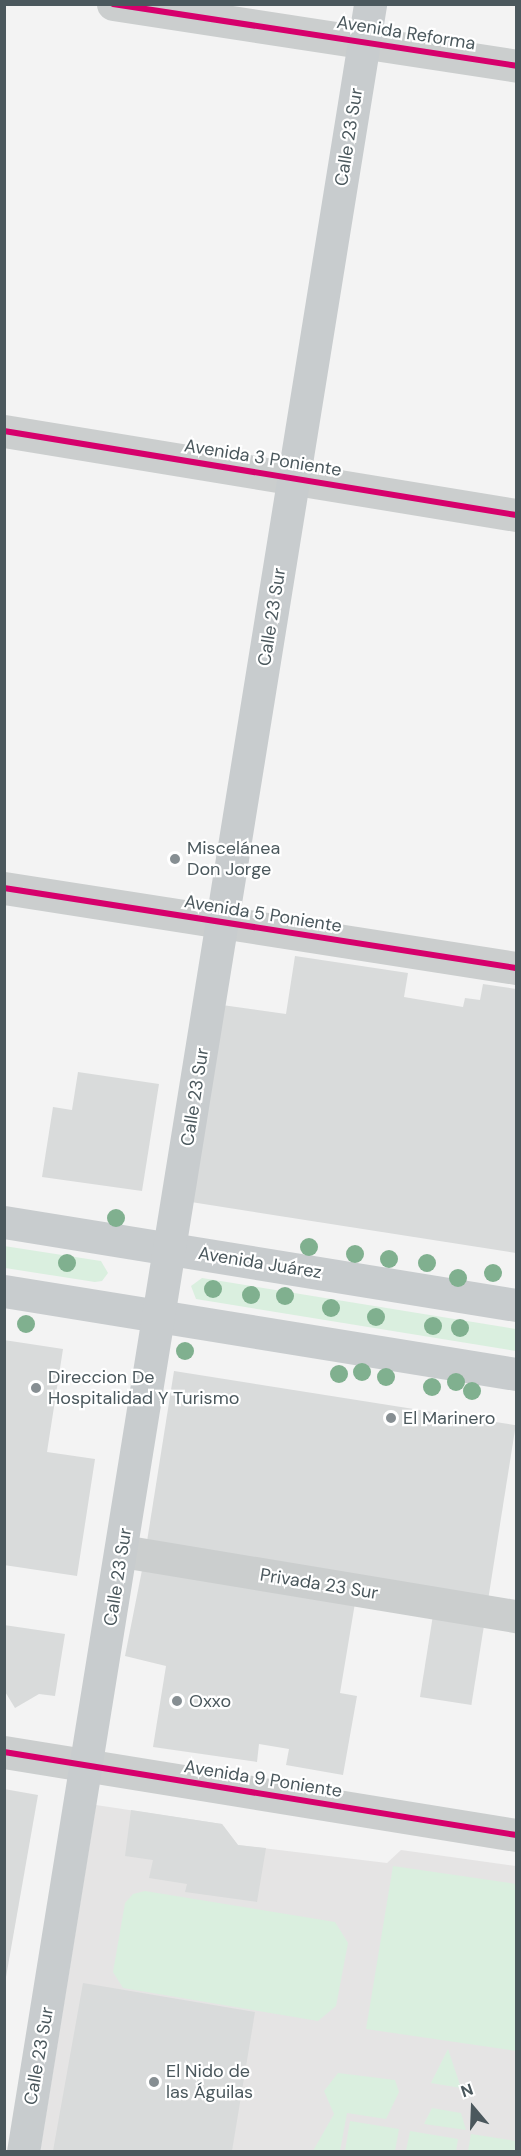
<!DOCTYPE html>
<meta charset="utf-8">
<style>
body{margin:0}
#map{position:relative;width:521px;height:2156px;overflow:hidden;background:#f3f3f3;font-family:"DM Sans",sans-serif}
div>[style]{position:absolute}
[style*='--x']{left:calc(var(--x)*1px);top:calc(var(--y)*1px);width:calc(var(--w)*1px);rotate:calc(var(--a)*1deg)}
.education>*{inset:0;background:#e5e4e4}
.green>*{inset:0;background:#daefdf}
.building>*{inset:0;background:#d9dbdb;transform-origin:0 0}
.minor>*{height:33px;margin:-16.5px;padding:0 16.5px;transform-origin:16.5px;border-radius:16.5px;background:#cbcece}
.major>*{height:33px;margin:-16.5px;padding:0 16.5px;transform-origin:16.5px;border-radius:16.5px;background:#c8ccce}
.cycleway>*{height:6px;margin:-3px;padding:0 3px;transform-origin:3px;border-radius:3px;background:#d6006c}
.trees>*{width:18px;height:18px;margin:-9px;border-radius:50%;background:#80b08f}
.dots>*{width:16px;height:16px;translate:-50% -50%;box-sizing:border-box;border:3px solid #fff;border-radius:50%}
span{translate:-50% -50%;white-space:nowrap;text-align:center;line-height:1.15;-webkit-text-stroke:4.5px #fff;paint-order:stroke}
.street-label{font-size:18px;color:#4b585d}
.poi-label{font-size:18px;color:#4b585d}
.left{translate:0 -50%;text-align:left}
.frame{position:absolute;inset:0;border:6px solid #4b585d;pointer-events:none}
.north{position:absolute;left:443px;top:2078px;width:60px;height:60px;-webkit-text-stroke:4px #fff;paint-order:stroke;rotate:341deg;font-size:16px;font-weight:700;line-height:24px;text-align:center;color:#4b585d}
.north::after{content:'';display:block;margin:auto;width:21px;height:27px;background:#4b585d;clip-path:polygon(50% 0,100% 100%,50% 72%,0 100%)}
</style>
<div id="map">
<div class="education">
<div style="clip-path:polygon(96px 1805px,222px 1824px,238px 1845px,387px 1863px,401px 1850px,516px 1866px,516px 2151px,40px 2152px)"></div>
</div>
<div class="green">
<div style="clip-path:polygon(4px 1246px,101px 1261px,108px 1273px,102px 1281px,95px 1282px,5px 1268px)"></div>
<div style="clip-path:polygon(202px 1278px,516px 1329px,516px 1351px,196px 1299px,191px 1286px)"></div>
<div style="clip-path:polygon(393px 1866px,516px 1884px,516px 2051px,366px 2029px)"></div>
<div style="clip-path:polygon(145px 1891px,335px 1922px,348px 1943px,336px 2006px,318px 2021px,123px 1988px,113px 1972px,125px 1903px,133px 1894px)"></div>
<div style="clip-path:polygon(448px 2049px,461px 2088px,431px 2083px)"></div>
<div style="clip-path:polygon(338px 2073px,395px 2080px,399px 2092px,386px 2119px,347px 2113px,340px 2151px,313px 2151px,334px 2114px,324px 2091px)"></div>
<div style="clip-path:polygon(432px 2108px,461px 2113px,466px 2130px,424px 2124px)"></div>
<div style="clip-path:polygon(350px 2121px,399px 2129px,395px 2151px,345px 2151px)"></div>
<div style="clip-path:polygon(410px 2131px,458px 2139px,456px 2151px,406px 2151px)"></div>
<div style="clip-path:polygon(471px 2134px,516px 2141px,516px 2151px,468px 2151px)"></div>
</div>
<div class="building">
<div style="clip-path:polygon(295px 956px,408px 973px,404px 997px,463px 1007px,465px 998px,480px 1000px,483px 984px,516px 989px,516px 1253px,191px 1202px,222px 1005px,286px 1014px)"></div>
<div style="clip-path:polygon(78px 1072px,159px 1084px,142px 1191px,42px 1177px,53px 1107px,72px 1110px)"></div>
<div style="clip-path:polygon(4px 1340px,63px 1349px,47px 1452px,95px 1459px,77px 1576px,4px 1565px)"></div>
<div style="left:174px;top:1371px;width:346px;height:176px;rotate:9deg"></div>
<div style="clip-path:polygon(143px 1565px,355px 1603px,340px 1693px,357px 1696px,343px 1775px,286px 1765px,289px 1749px,259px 1744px,257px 1762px,153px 1747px,166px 1666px,125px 1656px)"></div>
<div style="left:433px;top:1615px;width:52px;height:83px;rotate:9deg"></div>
<div style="clip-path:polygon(4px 1625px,65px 1634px,55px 1696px,39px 1694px,15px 1708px,4px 1690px)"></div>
<div style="clip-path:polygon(4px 1789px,38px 1795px,6px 1977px,4px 1977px)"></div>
<div style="clip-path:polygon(131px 1810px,222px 1824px,238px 1845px,266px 1848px,257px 1902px,185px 1892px,187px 1884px,149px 1878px,153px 1860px,125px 1856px)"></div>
<div style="clip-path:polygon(83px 1983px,255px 2012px,232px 2151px,53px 2151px)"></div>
</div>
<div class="minor">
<div style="--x:113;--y:4;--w:408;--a:8.7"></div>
<div style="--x:4;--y:431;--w:519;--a:9.32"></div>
<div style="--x:4;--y:888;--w:518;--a:8.88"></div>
<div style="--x:122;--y:1551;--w:399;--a:9.4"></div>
<div style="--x:4;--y:1752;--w:519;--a:9.21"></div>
</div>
<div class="major">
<div style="--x:4;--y:1222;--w:519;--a:9.21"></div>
<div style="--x:4;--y:1291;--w:519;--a:9.21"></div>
<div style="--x:23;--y:2152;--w:2176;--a:-80.82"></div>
</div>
<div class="cycleway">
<div style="--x:113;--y:4;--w:408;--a:8.7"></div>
<div style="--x:4;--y:431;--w:519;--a:9.32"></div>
<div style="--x:4;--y:888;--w:518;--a:8.88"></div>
<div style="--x:4;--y:1752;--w:519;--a:9.21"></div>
</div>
<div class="trees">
<div style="left:116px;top:1218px"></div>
<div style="left:309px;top:1247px"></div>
<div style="left:355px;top:1254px"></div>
<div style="left:389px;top:1259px"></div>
<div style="left:67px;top:1263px"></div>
<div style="left:427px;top:1263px"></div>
<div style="left:493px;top:1273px"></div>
<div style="left:458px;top:1278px"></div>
<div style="left:213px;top:1289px"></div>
<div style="left:251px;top:1295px"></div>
<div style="left:285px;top:1296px"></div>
<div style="left:331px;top:1308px"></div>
<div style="left:376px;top:1317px"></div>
<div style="left:26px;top:1324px"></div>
<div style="left:433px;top:1326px"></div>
<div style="left:460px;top:1328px"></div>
<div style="left:185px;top:1351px"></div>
<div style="left:362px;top:1372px"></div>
<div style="left:339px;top:1374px"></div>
<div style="left:386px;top:1377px"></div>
<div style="left:456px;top:1382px"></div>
<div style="left:432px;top:1387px"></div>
<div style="left:472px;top:1391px"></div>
</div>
<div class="dots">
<div style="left:175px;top:859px;background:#868e92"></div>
<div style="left:36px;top:1388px;background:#868e92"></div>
<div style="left:391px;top:1418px;background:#868e92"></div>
<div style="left:177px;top:1701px;background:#868e92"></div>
<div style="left:154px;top:2082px;background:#868e92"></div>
</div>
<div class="street-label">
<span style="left:406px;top:33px;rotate:9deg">Avenida Reforma</span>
<span style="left:349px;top:137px;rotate:-81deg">Calle 23 Sur</span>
<span style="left:263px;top:458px;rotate:9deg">Avenida 3 Poniente</span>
<span style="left:272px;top:617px;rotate:-81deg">Calle 23 Sur</span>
<span style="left:263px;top:914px;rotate:9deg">Avenida 5 Poniente</span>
<span style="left:195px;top:1097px;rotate:-81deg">Calle 23 Sur</span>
<span style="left:260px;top:1263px;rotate:9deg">Avenida Juárez</span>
<span style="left:118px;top:1577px;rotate:-81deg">Calle 23 Sur</span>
<span style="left:319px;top:1584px;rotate:9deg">Privada 23 Sur</span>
<span style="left:263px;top:1779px;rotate:9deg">Avenida 9 Poniente</span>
<span style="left:39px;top:2056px;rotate:-80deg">Calle 23 Sur</span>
</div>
<div class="poi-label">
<span class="left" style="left:187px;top:859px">Miscelánea<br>Don Jorge</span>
<span class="left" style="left:48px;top:1388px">Direccion De<br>Hospitalidad Y Turismo</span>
<span class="left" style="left:403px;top:1418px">El Marinero</span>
<span class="left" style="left:189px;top:1701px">Oxxo</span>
<span class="left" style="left:166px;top:2082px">El Nido de<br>las Águilas</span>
</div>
<div class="frame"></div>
<div class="north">N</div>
</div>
